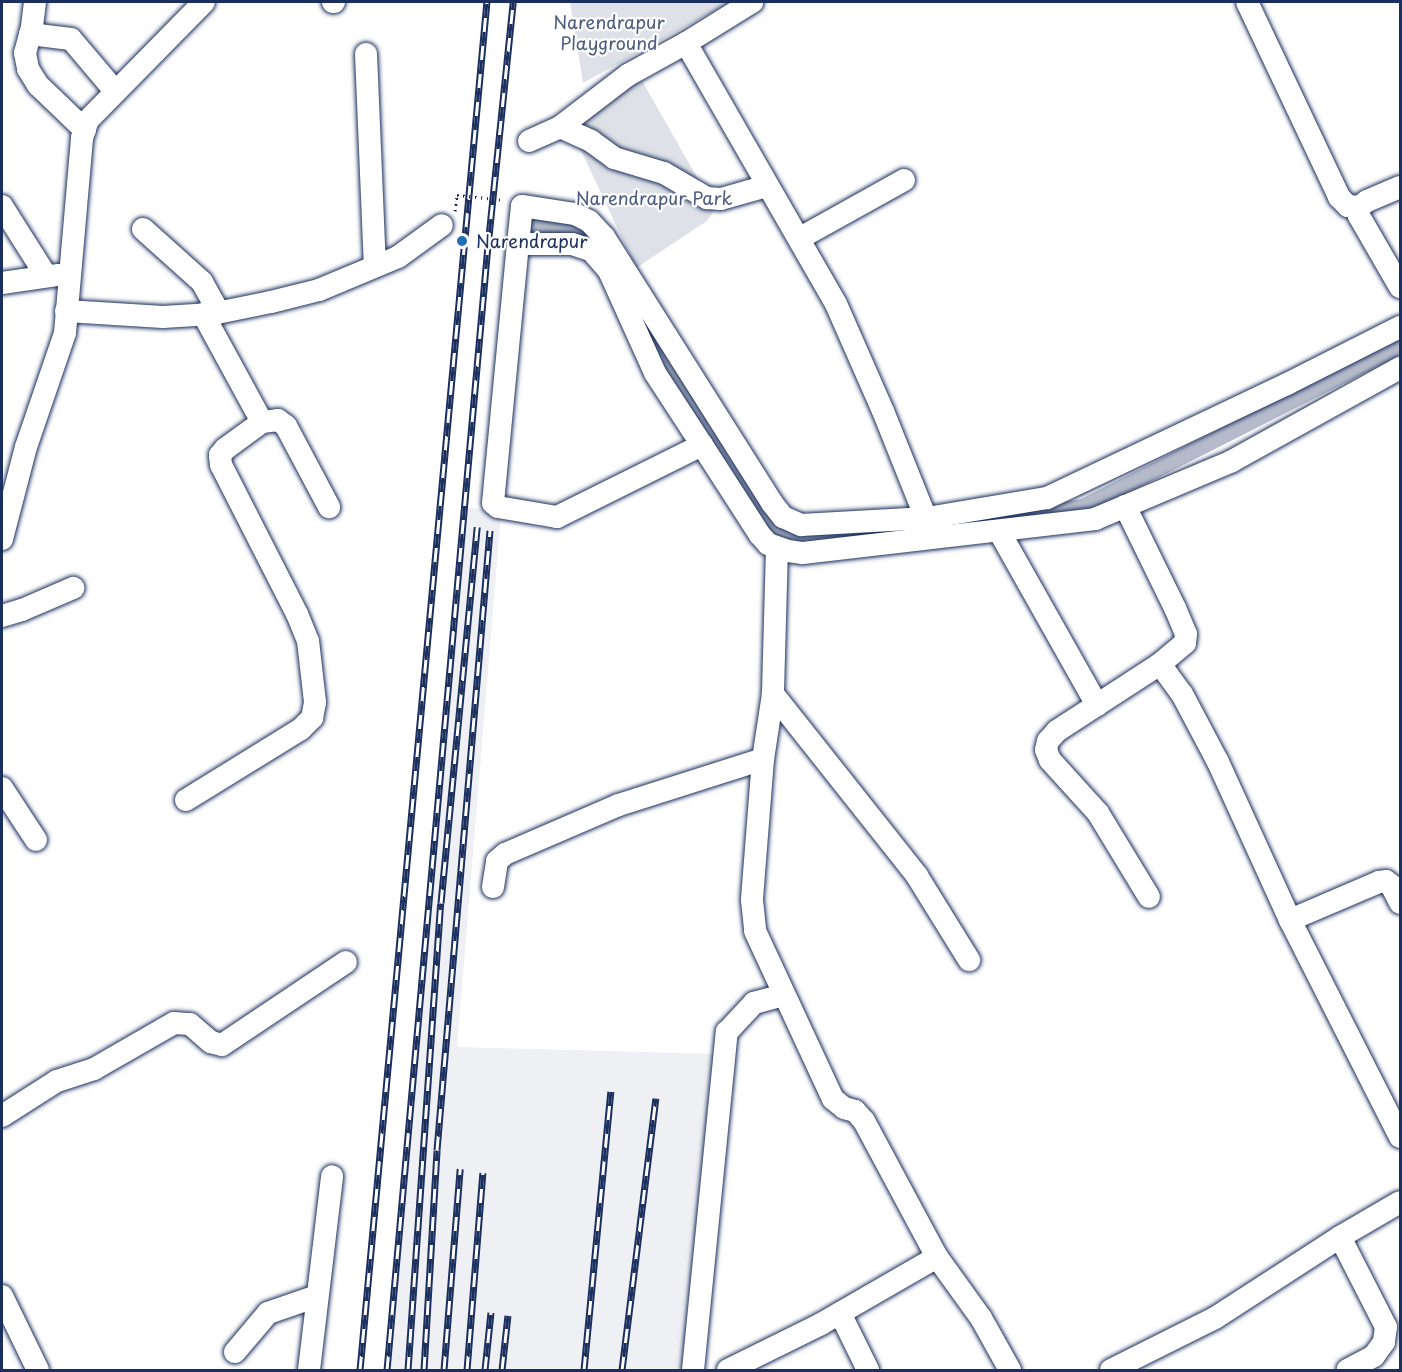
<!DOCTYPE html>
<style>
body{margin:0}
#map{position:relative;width:1402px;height:1372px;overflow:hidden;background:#fff;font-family:"Playpen Sans",sans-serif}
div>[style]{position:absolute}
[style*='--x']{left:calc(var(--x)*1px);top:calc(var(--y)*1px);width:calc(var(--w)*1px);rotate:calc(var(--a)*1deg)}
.built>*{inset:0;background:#eff0f4}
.green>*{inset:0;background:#dee1e7}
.canal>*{height:16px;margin:-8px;padding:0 8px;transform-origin:8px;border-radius:8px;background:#b5bbca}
.path>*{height:3px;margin-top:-1.5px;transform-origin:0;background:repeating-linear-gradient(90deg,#1b2f5e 0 1.5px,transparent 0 6px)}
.roads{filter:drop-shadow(0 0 2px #1b2f5e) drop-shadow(0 0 2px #1b2f5e)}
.minor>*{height:22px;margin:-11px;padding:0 11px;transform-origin:11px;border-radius:11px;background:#fff}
.rail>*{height:7px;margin-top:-3.5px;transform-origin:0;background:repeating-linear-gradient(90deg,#fff 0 14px,#1b2f5e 0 28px);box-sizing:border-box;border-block:2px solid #1b2f5e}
.path-bridge>*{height:3px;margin-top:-1.5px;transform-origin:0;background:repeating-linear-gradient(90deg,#1b2f5e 0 1.5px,transparent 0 6px)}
.dots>*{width:16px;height:16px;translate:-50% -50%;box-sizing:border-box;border:3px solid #fff;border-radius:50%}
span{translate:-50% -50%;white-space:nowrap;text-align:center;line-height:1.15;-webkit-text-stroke:4.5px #fff;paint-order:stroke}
.park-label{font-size:18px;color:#4c5c80}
.poi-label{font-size:18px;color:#1b2f5e}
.left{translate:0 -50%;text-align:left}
.frame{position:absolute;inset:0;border:3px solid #1b2f5e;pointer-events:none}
</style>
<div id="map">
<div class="built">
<div style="clip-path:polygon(468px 507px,501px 513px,457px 1047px,719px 1054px,688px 1370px,390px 1370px)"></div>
</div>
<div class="green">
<div style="clip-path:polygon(570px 2px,730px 2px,583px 83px)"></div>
<div style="clip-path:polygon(641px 79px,715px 209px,707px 221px,636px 268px,572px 131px)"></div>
</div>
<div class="canal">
<div style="--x:520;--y:224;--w:53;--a:6.5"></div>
<div style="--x:573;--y:230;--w:18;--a:27"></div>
<div style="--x:589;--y:238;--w:22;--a:43"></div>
<div style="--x:646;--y:321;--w:59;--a:62.6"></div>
<div style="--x:673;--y:373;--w:193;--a:56"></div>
<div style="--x:781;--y:533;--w:17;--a:28"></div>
<div style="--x:796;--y:541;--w:86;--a:-4.7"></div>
<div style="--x:1012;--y:518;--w:72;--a:-8.8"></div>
<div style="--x:1083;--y:507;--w:356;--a:-26.9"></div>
</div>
<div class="path">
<div style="--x:455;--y:211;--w:16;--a:-83"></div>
</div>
<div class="roads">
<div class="minor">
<div style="--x:35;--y:2;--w:25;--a:97"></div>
<div style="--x:32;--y:27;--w:27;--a:105"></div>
<div style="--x:25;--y:53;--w:16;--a:79"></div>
<div style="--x:28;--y:69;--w:19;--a:58"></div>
<div style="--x:38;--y:85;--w:65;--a:43.8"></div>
<div style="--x:333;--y:2;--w:1;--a:0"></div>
<div style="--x:1247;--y:2;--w:216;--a:64.7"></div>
<div style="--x:1339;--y:197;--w:13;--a:45"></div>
<div style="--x:1348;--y:206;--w:11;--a:5"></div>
<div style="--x:30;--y:34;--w:41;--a:7"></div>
<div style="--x:71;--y:39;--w:68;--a:49.8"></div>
<div style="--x:686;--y:43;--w:301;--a:60.1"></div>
<div style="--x:836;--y:304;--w:117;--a:66.3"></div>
<div style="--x:883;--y:411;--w:129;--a:68.2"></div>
<div style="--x:366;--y:54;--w:212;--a:87.6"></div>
<div style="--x:560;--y:127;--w:34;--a:24"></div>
<div style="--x:591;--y:141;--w:29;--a:36"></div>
<div style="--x:614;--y:158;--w:52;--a:16.7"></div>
<div style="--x:664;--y:173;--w:50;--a:30.2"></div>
<div style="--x:707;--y:198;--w:14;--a:4"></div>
<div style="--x:721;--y:199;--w:48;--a:-15.8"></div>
<div style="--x:529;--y:141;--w:34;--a:-24"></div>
<div style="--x:560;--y:127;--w:86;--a:-37.4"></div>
<div style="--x:628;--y:75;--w:66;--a:-28.9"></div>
<div style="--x:686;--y:43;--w:78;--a:-31.8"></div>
<div style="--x:1400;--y:187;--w:36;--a:157"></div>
<div style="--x:1367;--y:201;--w:10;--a:143"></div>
<div style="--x:1359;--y:207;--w:9;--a:90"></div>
<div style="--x:1359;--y:216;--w:82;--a:60"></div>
<div style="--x:2;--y:206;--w:83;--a:57.8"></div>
<div style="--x:143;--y:229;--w:79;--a:41.9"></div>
<div style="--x:202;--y:282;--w:35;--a:61"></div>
<div style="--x:800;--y:238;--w:119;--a:-29.1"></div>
<div style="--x:518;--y:244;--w:38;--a:-84"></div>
<div style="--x:522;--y:206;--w:54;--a:8.6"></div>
<div style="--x:575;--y:214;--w:16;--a:27"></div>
<div style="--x:589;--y:221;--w:22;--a:47"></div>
<div style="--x:604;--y:237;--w:315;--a:57.7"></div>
<div style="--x:772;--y:503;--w:18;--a:52"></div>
<div style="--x:783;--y:517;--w:20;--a:24"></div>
<div style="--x:801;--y:525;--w:126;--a:-3.2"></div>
<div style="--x:927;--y:518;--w:122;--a:-9.5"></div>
<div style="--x:1047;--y:498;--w:266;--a:-25.4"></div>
<div style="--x:1287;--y:384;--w:127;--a:-26.8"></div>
<div style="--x:2;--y:283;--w:57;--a:-8.1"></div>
<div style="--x:66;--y:311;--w:97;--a:3.5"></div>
<div style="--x:163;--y:317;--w:49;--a:-3.5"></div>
<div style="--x:212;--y:314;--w:60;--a:-11.5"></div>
<div style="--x:271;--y:302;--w:49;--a:-14"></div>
<div style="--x:319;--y:290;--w:86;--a:-22.7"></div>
<div style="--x:398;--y:257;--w:54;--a:-36"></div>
<div style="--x:262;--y:422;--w:16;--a:-7"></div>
<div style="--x:278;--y:420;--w:10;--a:37"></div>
<div style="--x:286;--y:426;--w:92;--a:62"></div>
<div style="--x:702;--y:445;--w:162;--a:153.6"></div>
<div style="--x:557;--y:517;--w:60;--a:-170.4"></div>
<div style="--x:498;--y:507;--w:6;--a:-141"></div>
<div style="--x:493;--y:503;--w:260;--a:-84.5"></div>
<div style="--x:518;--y:244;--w:54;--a:0"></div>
<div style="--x:572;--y:244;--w:20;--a:18"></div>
<div style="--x:591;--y:250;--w:28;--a:49"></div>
<div style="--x:609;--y:271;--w:112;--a:65.7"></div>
<div style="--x:655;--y:373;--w:86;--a:56.9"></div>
<div style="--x:702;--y:445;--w:107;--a:57.2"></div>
<div style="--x:760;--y:535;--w:12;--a:48"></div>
<div style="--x:768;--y:544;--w:21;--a:19"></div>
<div style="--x:788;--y:551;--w:15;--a:8"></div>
<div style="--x:803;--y:553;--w:294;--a:-6.6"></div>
<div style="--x:1095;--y:519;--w:149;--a:-22.9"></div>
<div style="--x:1232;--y:461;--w:192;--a:-29"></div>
<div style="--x:1125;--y:506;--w:114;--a:63.9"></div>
<div style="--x:1175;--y:608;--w:28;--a:67"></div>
<div style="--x:1186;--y:634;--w:9;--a:96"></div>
<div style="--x:1185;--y:643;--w:33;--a:140"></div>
<div style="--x:1160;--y:664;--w:123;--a:147"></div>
<div style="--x:1057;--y:731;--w:13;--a:132"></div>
<div style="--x:1048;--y:741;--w:9;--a:103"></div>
<div style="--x:1046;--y:750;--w:11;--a:68"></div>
<div style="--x:1050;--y:760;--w:72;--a:47.8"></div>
<div style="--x:1098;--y:813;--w:98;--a:58.7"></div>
<div style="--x:999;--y:531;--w:200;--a:60.6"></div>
<div style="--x:2;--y:539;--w:95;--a:-75.4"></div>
<div style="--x:26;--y:447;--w:120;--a:-71.1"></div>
<div style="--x:65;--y:333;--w:196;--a:-85"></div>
<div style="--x:82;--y:138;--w:19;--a:-72"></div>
<div style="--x:88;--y:120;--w:165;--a:-45.5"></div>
<div style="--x:777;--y:548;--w:146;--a:91.6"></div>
<div style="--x:773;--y:694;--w:66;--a:98.7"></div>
<div style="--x:763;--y:759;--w:141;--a:94.5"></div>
<div style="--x:752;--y:900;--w:31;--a:84"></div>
<div style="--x:755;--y:931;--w:185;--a:65.1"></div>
<div style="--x:833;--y:1099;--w:14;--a:39"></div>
<div style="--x:844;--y:1108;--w:11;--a:15"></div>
<div style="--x:855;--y:1111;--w:13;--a:48"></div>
<div style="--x:864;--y:1121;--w:154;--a:61.8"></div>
<div style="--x:937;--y:1257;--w:75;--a:54.2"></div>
<div style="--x:981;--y:1318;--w:60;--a:60.9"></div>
<div style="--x:2;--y:616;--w:21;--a:-17"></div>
<div style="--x:22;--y:610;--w:56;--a:-23.3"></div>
<div style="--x:1160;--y:664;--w:37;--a:54"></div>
<div style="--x:1182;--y:694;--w:77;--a:62.1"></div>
<div style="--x:1218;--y:762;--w:174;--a:65.5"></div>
<div style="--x:1290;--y:920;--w:243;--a:63.1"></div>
<div style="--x:773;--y:694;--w:232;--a:51.6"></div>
<div style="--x:917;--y:876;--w:99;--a:58.2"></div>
<div style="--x:2;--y:788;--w:62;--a:56.8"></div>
<div style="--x:186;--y:800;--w:135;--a:-31.7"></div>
<div style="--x:301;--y:729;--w:16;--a:-45"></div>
<div style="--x:312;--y:718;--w:16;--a:-79"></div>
<div style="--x:315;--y:702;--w:61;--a:-96.5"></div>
<div style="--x:308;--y:641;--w:29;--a:-112"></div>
<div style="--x:297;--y:614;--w:167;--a:-117"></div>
<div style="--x:221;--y:465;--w:10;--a:-96"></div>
<div style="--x:220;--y:455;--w:8;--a:-50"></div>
<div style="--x:225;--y:449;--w:46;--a:-36.1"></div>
<div style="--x:262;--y:422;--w:123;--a:-118.6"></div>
<div style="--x:493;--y:887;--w:26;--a:-81"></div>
<div style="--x:497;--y:861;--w:11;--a:-41"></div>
<div style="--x:505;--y:854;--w:124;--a:-23.3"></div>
<div style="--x:619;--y:805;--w:151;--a:-17.7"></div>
<div style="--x:1290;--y:920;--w:97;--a:-23.1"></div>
<div style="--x:1379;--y:882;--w:7;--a:-8"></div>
<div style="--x:1386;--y:881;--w:6;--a:39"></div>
<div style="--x:1391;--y:885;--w:20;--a:63"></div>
<div style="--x:2;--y:1116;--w:65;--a:-32.5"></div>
<div style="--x:57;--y:1081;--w:39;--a:-18"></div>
<div style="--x:94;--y:1069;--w:92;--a:-29.9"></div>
<div style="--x:174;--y:1023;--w:16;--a:4"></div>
<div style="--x:190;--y:1024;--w:28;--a:41"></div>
<div style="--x:211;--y:1042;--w:11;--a:15"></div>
<div style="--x:222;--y:1045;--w:149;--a:-33.8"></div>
<div style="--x:1340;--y:1237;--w:101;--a:62.9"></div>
<div style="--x:1386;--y:1327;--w:15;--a:98"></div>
<div style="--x:1384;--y:1342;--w:17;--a:126"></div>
<div style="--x:1374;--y:1356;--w:30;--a:152"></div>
<div style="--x:2;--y:1296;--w:82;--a:64.1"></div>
<div style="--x:840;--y:1313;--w:64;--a:63.8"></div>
<div style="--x:235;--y:1352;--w:51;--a:-49.8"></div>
<div style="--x:268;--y:1313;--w:52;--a:-19.1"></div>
<div style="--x:309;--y:1370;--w:195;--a:-83.2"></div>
<div style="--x:693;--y:1370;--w:340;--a:-84.3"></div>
<div style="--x:727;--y:1032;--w:40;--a:-47"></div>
<div style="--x:754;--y:1003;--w:30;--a:-15"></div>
<div style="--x:728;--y:1370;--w:104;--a:-26.3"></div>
<div style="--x:821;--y:1324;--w:134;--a:-30"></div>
<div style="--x:1111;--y:1370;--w:116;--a:-26.6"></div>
<div style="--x:1215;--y:1318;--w:149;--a:-32.9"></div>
<div style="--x:1340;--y:1237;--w:69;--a:-30.3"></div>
</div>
</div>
<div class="rail">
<div style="--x:360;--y:1370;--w:1374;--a:-84.7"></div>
<div style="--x:387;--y:1370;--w:1129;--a:-84.87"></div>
<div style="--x:488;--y:246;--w:245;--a:-84.1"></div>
<div style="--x:408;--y:1370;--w:468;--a:-86"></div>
<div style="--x:441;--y:903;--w:378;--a:-84.5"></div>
<div style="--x:424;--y:1370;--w:220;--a:-86.6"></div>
<div style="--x:437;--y:1150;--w:622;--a:-85.11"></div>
<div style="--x:444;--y:1370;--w:202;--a:-85.4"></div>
<div style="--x:467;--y:1370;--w:198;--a:-85.4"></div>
<div style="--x:485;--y:1370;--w:58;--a:-84.1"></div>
<div style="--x:502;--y:1370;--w:55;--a:-83.8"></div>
<div style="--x:584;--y:1370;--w:280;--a:-84.5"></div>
<div style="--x:622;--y:1370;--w:274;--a:-82.9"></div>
</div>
<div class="path-bridge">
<div style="--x:457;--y:195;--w:48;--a:5.9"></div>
</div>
<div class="dots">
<div style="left:462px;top:241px;background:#1f6fb2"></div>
</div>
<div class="park-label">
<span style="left:609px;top:33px">Narendrapur<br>Playground</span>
<span style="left:654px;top:198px">Narendrapur Park</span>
</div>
<div class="poi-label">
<span class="left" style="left:476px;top:241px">Narendrapur</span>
</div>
<div class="frame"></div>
</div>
